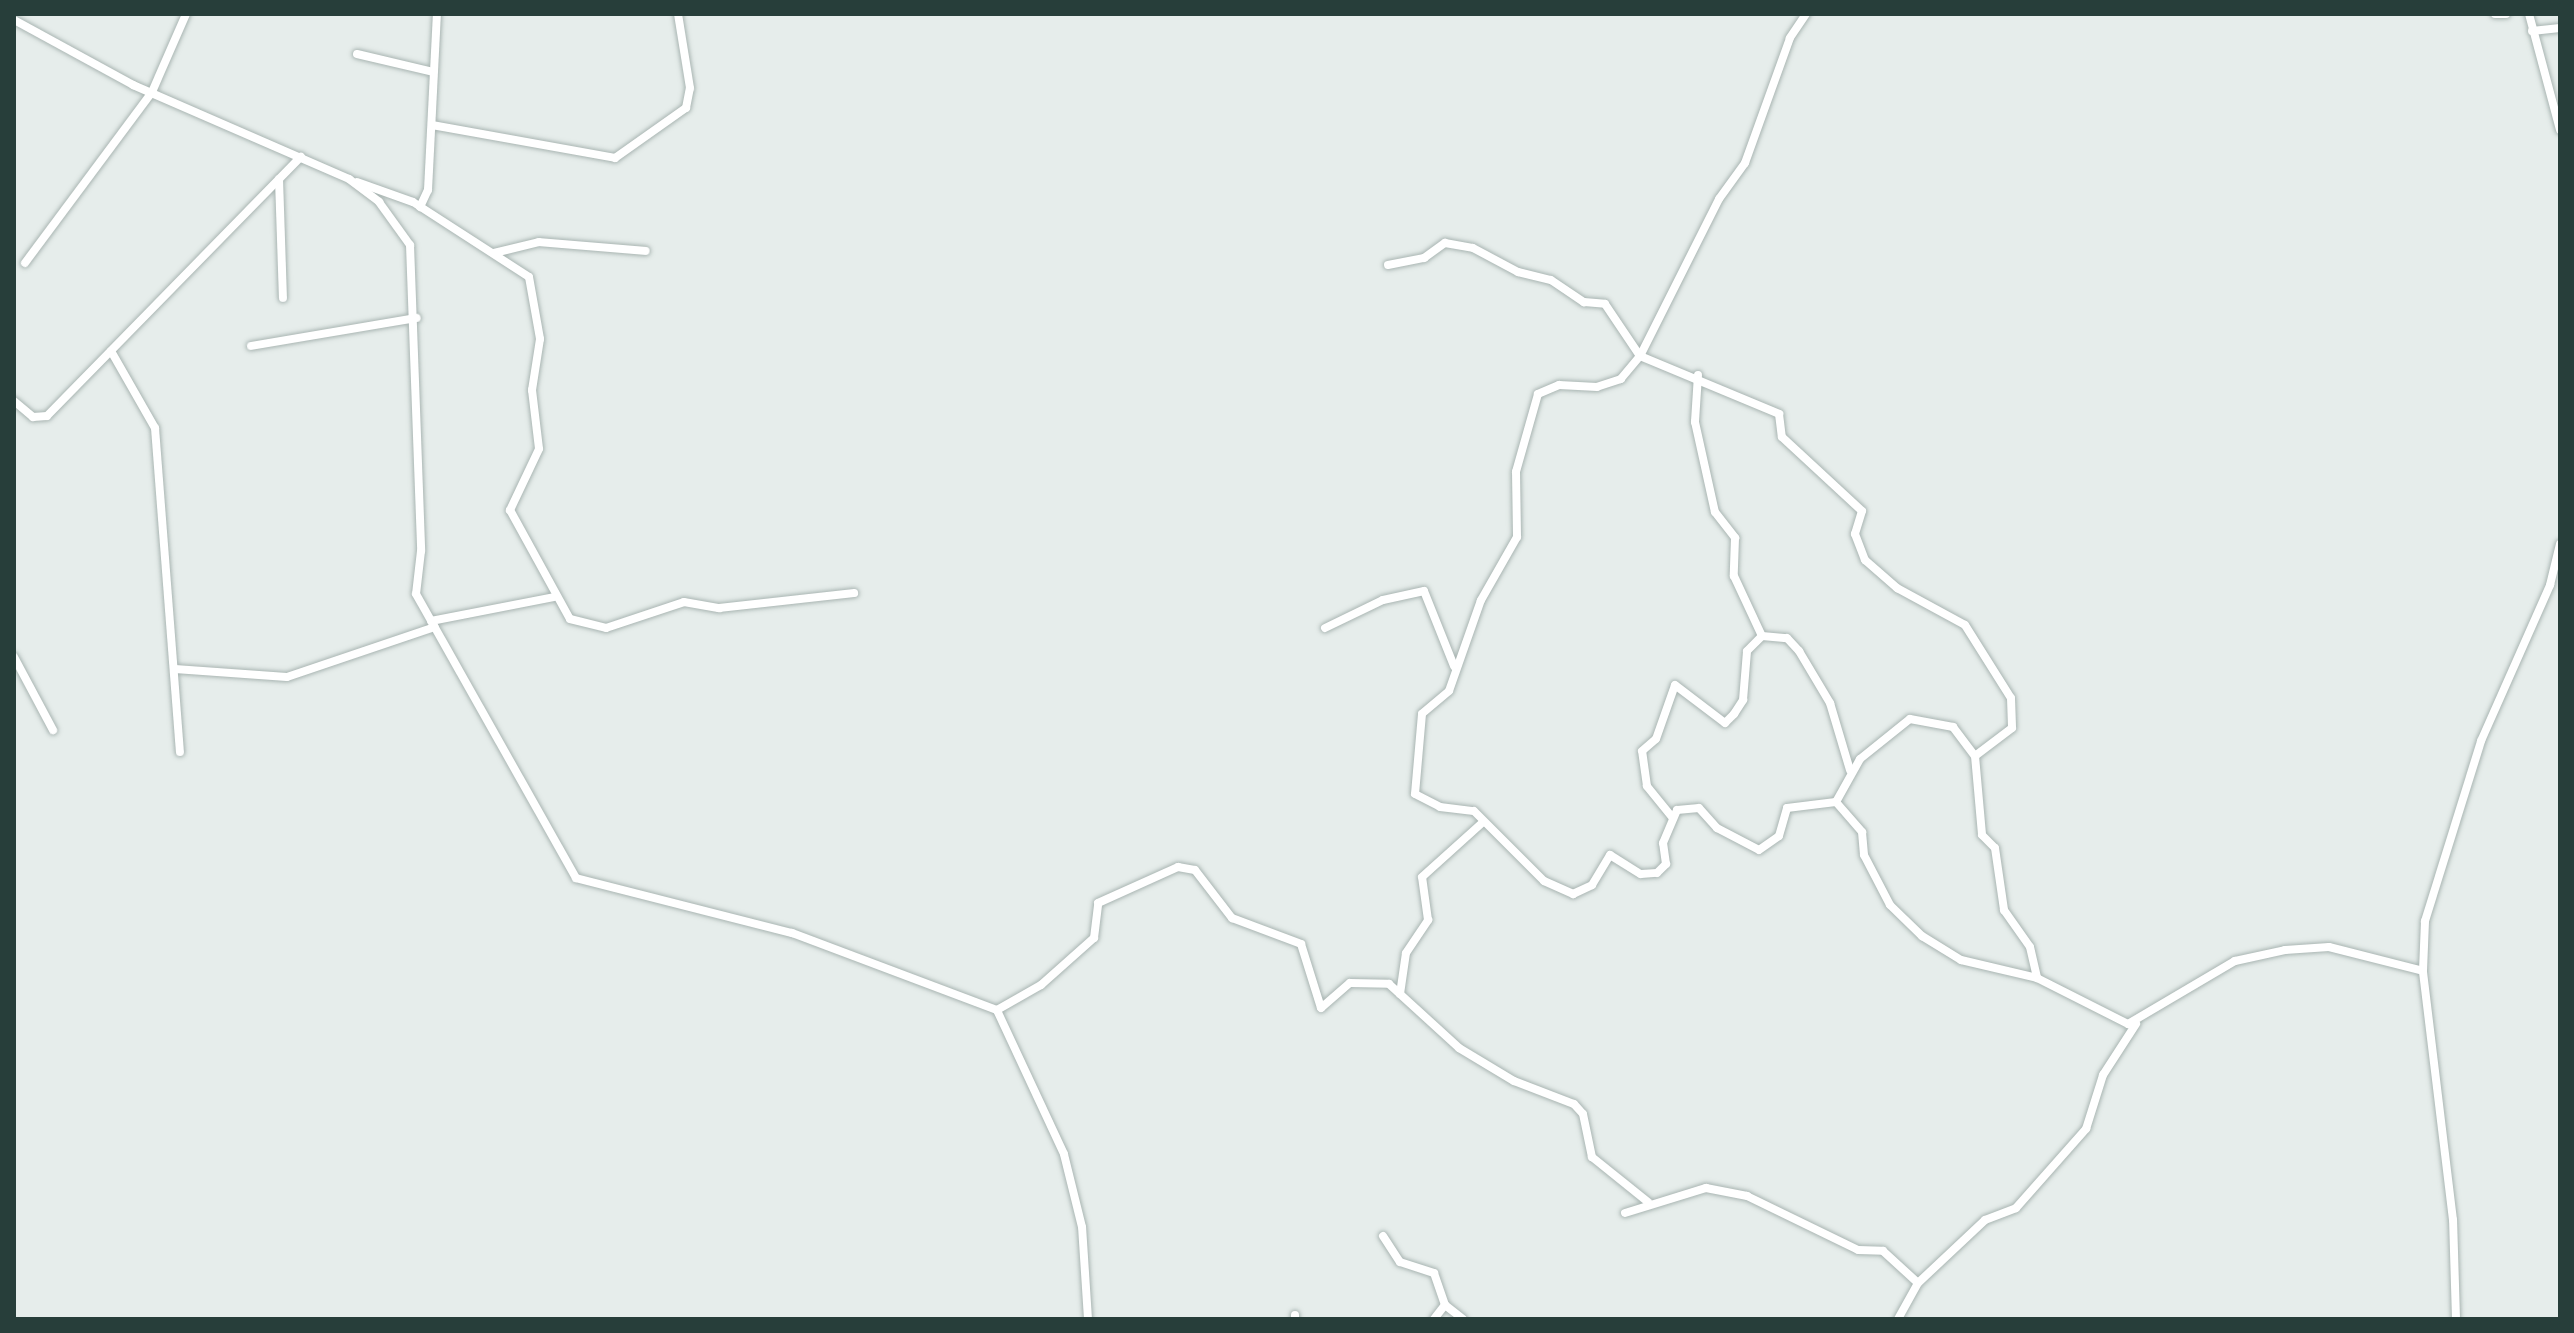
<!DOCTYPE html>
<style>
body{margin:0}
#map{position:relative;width:2574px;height:1333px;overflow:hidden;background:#e6edeb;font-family:Helvetica,sans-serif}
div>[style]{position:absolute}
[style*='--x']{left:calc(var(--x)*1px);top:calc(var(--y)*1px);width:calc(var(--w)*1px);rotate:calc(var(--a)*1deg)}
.roads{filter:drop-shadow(0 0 2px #a9b5b2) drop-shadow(0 0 2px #a9b5b2)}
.minor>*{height:8px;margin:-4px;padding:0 4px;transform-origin:4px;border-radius:4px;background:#fff}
span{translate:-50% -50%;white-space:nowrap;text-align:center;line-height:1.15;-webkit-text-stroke:6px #f7faf9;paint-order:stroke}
.frame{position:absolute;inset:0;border:16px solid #273e3a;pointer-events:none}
</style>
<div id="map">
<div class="roads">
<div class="minor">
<div style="--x:1806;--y:14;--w:29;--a:124"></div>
<div style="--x:1790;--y:38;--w:133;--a:109.8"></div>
<div style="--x:1745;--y:163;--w:44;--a:125.8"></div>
<div style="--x:1719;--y:199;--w:176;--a:116.7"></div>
<div style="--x:1640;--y:356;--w:30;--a:130"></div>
<div style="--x:1621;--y:379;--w:25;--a:162"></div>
<div style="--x:1597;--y:387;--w:38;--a:-177"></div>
<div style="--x:1559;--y:385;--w:23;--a:157"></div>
<div style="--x:1538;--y:394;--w:81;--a:105.8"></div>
<div style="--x:1516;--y:472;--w:65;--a:89.1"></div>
<div style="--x:1517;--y:537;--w:73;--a:119.7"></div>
<div style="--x:1481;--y:600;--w:96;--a:109.4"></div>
<div style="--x:1449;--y:691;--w:35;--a:140"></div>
<div style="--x:1422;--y:714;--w:80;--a:95"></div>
<div style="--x:1415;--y:794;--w:28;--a:27"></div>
<div style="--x:1440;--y:807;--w:34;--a:7"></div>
<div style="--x:1474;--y:811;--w:99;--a:45"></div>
<div style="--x:1544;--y:881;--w:32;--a:24"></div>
<div style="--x:1573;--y:894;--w:21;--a:-25"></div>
<div style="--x:1592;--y:885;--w:35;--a:-59"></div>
<div style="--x:1610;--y:855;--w:36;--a:32"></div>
<div style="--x:1641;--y:874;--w:16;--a:-4"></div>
<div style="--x:1657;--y:873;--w:13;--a:-45"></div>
<div style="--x:1666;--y:864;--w:21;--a:-98"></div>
<div style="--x:1663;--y:843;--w:36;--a:-67"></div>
<div style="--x:1677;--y:810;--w:22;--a:-5"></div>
<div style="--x:1699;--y:808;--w:27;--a:48"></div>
<div style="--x:1717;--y:828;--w:47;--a:27.6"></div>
<div style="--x:1759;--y:850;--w:24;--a:-35"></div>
<div style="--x:1779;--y:836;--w:29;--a:-74"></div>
<div style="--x:1787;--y:808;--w:49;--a:-7"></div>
<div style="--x:1836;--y:802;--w:40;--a:49"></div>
<div style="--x:1862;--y:832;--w:23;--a:85"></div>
<div style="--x:1864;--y:855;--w:56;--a:62.5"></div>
<div style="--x:1890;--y:905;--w:45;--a:44.1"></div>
<div style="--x:1922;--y:936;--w:46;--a:31.6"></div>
<div style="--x:1961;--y:960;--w:78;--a:13.3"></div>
<div style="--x:2037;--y:978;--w:102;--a:26.8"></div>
<div style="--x:2128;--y:1024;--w:124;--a:-30.5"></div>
<div style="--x:2235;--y:961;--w:51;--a:-12.4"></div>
<div style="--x:2285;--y:950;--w:44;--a:-3.9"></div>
<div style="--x:2329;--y:947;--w:97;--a:14.3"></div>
<div style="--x:2495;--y:14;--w:11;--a:0"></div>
<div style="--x:2529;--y:14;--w:120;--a:75"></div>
<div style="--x:14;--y:20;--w:136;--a:28.6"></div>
<div style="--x:133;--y:85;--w:236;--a:23.5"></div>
<div style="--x:349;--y:179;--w:38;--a:37"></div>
<div style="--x:379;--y:202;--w:53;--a:54.2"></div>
<div style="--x:410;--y:245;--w:306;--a:87.9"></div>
<div style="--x:421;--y:551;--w:43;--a:96.6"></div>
<div style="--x:416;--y:594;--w:326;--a:60.6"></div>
<div style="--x:576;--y:878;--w:223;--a:14.3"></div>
<div style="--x:792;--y:933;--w:219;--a:20.6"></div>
<div style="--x:2532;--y:31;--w:28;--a:-6"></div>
<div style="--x:357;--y:54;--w:78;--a:13.3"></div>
<div style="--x:432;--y:125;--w:186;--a:10.2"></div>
<div style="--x:615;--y:158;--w:87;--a:-35.2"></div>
<div style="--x:686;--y:108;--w:20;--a:-79"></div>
<div style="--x:690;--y:88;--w:75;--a:-99.2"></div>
<div style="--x:279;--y:179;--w:119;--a:88.1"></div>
<div style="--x:357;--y:182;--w:59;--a:19.7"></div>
<div style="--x:413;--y:202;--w:138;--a:32.9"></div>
<div style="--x:529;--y:277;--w:63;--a:79.9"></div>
<div style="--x:540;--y:339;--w:52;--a:98.9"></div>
<div style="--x:532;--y:390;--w:59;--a:83.2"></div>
<div style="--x:539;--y:449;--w:68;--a:115.4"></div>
<div style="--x:510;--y:510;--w:124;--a:61.2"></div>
<div style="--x:570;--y:619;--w:37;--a:14"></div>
<div style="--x:606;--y:628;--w:82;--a:-18.4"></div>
<div style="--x:684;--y:602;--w:36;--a:10"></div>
<div style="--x:719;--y:608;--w:136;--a:-6.3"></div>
<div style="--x:420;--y:207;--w:19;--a:-65"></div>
<div style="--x:428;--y:190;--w:176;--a:-87.1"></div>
<div style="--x:494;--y:253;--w:46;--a:-13.7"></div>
<div style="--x:539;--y:242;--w:107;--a:4.8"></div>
<div style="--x:25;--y:263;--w:213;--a:-53.4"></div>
<div style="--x:152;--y:92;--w:85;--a:-66.4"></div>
<div style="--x:1388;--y:265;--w:37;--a:-11"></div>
<div style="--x:1424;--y:258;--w:26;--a:-36"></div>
<div style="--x:1445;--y:243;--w:28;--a:10"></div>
<div style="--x:1473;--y:248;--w:51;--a:28.1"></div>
<div style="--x:1518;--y:272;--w:34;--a:14"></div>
<div style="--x:1551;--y:280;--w:40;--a:34"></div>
<div style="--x:1584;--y:302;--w:21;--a:5"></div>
<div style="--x:1605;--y:304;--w:63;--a:56.1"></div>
<div style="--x:1640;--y:356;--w:151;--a:22.6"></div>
<div style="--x:1779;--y:414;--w:23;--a:83"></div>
<div style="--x:1782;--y:437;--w:109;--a:42.8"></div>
<div style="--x:1862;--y:511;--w:24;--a:107"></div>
<div style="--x:1855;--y:534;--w:28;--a:69"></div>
<div style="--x:1865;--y:560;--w:43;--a:41.2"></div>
<div style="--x:1897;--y:588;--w:77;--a:28.6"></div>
<div style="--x:1965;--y:625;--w:86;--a:57.8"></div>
<div style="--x:2011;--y:698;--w:30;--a:88"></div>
<div style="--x:2012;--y:728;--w:46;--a:142.9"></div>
<div style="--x:251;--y:346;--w:168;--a:-9.6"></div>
<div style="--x:111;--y:351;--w:89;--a:60.3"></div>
<div style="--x:155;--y:428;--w:325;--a:85.6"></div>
<div style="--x:1698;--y:375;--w:47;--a:93.7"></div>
<div style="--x:1695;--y:422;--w:92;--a:77.5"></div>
<div style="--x:1715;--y:512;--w:33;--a:52"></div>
<div style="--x:1735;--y:538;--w:38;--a:92"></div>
<div style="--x:1734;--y:576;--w:66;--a:65"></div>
<div style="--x:14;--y:401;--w:25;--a:40"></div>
<div style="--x:33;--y:417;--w:14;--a:-4"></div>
<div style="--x:47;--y:416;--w:363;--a:-45.6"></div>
<div style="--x:431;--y:621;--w:125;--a:-11"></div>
<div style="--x:1325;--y:628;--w:64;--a:-25.8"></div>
<div style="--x:1383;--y:600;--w:42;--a:-12.4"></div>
<div style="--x:1424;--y:591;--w:81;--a:68.2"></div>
<div style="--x:14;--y:657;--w:83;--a:61.9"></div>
<div style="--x:175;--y:669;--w:112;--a:4.1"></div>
<div style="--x:287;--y:677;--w:156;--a:-18.7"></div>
<div style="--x:1836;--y:802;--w:49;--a:-60.8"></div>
<div style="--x:1860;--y:759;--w:64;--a:-38.7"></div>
<div style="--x:1910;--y:719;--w:44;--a:10.5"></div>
<div style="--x:1953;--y:727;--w:36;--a:53"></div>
<div style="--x:1975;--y:756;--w:79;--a:84.9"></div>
<div style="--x:1982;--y:835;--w:18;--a:45"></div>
<div style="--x:1995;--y:848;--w:63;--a:81.7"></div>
<div style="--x:2004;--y:910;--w:45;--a:54.9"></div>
<div style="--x:2030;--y:947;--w:32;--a:77"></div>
<div style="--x:1672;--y:817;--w:40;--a:-129"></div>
<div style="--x:1647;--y:786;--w:35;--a:-98"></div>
<div style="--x:1642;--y:751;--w:18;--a:-41"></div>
<div style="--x:1656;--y:739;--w:57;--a:-70.6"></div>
<div style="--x:1675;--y:685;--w:63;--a:37.2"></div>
<div style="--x:1725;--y:723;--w:13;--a:-45"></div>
<div style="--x:1734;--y:714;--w:17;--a:-57"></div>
<div style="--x:1743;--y:700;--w:49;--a:-85.3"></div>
<div style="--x:1747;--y:651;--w:21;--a:-45"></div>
<div style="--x:1762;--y:636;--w:25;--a:5"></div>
<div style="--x:1787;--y:638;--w:18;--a:47"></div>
<div style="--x:1799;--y:651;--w:61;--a:59.2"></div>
<div style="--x:1830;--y:703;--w:70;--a:73.4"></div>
<div style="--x:1400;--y:994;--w:41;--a:-81.7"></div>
<div style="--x:1406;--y:953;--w:40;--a:-56"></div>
<div style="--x:1428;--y:920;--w:43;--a:-97.9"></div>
<div style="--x:1422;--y:877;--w:82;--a:-42"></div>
<div style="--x:1625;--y:1213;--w:85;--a:-17.2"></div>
<div style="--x:1706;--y:1188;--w:42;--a:11"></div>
<div style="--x:1747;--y:1196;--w:123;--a:25.9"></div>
<div style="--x:1858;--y:1250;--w:25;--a:2"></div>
<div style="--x:1883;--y:1251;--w:47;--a:42.4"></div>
<div style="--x:1383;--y:1236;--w:31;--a:57"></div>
<div style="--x:1400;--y:1262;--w:36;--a:18"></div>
<div style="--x:1434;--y:1273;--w:34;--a:71"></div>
<div style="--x:1445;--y:1305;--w:23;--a:38"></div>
<div style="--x:1088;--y:1319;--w:92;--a:-93.7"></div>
<div style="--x:1082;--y:1227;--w:75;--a:-103.9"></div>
<div style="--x:1064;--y:1154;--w:159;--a:-115"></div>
<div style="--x:997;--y:1010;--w:51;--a:-29.6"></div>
<div style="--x:1041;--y:985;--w:71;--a:-41.6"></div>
<div style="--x:1094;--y:938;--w:35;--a:-83"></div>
<div style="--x:1098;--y:903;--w:88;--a:-24.2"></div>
<div style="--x:1178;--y:867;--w:17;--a:10"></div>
<div style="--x:1195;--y:870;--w:61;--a:52.4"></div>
<div style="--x:1232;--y:918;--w:74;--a:20.6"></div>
<div style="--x:1301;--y:944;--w:67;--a:72.6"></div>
<div style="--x:1321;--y:1008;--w:38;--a:-41"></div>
<div style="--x:1350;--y:983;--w:39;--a:1"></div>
<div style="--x:1389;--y:984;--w:95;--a:42.4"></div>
<div style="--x:1459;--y:1048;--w:64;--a:31"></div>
<div style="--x:1514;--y:1081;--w:64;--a:21"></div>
<div style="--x:1574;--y:1104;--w:13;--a:48"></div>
<div style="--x:1583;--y:1114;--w:44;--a:78.2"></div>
<div style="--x:1592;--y:1157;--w:72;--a:38.8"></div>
<div style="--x:1295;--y:1319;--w:4;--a:-90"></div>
<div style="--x:1434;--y:1319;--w:18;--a:-52"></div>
<div style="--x:1898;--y:1319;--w:41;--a:-60.9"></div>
<div style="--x:1918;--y:1283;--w:92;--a:-43.2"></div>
<div style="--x:1985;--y:1220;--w:33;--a:-21"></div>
<div style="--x:2016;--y:1208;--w:106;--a:-48.5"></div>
<div style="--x:2086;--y:1129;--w:57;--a:-72.5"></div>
<div style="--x:2103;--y:1075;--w:61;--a:-57.1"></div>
<div style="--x:2456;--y:1319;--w:99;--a:-91.7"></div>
<div style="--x:2453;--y:1220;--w:251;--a:-96.9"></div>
<div style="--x:2423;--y:971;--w:50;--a:-87.7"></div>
<div style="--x:2425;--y:921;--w:189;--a:-72.7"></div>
<div style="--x:2481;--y:741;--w:171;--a:-66.1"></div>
<div style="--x:2550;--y:585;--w:42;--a:-76.3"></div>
</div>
</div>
<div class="frame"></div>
</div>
